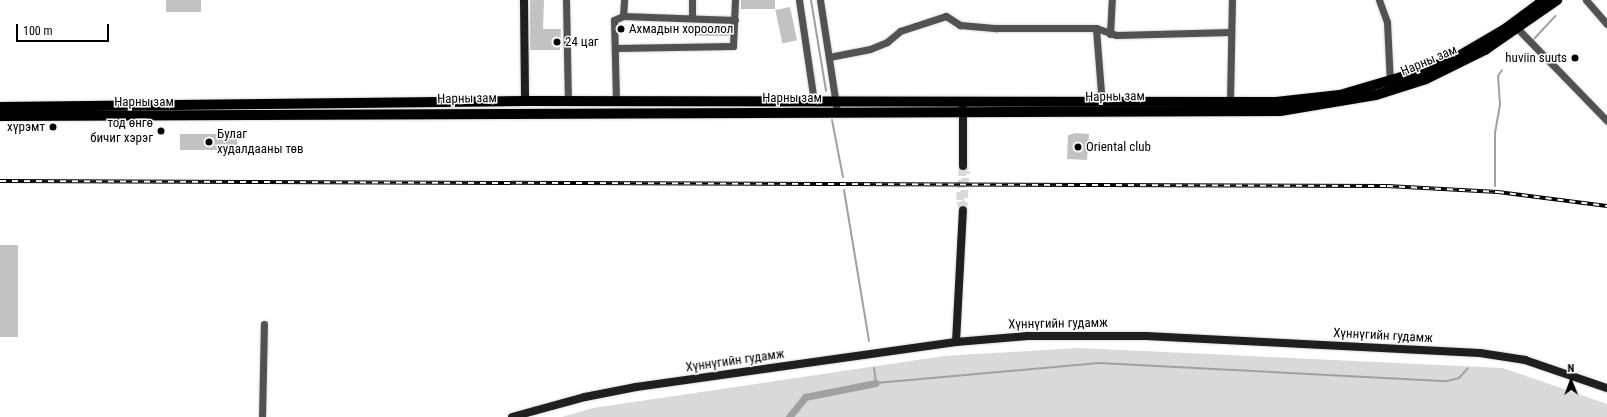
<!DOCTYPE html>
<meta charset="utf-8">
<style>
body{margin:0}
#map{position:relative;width:1607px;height:417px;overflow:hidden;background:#fff;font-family:"Roboto Condensed",sans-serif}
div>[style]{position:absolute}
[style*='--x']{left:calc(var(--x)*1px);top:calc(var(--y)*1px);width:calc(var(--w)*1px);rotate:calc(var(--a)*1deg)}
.green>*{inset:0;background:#d9d9d9}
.stream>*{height:2px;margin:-1px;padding:0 1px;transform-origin:1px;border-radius:1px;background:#a0a0a0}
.canal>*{height:7px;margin:-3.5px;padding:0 3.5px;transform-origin:3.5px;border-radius:3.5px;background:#a0a0a0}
.building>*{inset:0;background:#c2c2c2;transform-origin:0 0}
.secondary-tunnel>*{height:8px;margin-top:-4px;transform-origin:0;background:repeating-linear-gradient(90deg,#d9d9d9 0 8px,transparent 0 12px)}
.roads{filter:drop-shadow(0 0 1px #dbdbdb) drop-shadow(0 0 1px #dbdbdb)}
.street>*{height:7px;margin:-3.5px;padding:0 3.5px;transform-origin:3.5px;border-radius:3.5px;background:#525252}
.secondary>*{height:8px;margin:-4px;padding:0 4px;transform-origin:4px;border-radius:4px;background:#1f1f1f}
.primary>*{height:10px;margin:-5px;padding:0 5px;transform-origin:5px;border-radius:5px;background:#000}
.rail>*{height:3.5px;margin-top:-1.75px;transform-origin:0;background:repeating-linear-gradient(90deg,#fff 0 6px,#000 0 12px);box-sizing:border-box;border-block:1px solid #000}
.dots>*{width:11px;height:11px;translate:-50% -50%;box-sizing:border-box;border:2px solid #fff;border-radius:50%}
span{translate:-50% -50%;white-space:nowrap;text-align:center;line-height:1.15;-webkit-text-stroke:3px #fff;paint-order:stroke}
.poi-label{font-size:13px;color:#000}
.left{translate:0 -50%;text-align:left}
.right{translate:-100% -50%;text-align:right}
.street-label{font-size:13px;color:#000}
.north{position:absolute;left:1551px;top:361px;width:40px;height:40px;-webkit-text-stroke:3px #fff;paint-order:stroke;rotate:359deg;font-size:11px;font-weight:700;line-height:16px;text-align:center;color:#000}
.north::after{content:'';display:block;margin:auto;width:14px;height:18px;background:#000;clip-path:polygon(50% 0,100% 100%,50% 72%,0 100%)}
.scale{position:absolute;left:16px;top:24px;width:93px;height:18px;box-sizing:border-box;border:2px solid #000;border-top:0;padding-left:5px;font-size:12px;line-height:14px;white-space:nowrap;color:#000;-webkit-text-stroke:3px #fff;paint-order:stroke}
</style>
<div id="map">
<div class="green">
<div style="clip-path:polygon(1079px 348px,1503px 368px,1607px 404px,1607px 417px,562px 417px,593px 408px,944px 356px)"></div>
</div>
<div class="stream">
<div style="--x:811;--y:0;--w:92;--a:80.6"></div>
<div style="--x:1533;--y:40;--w:33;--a:-47"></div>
<div style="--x:832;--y:120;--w:58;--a:79.1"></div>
<div style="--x:1495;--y:186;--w:53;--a:-90"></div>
<div style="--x:1495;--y:133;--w:29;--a:-80"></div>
<div style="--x:1500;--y:104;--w:28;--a:-94"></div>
<div style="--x:1498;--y:76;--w:7;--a:-56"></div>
<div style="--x:844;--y:190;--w:153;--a:80.6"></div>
<div style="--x:874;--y:368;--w:15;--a:82"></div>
<div style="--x:876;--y:383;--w:224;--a:-5.1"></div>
<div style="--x:1099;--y:363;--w:348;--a:3"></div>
<div style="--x:1447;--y:381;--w:12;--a:-14"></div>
<div style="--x:1459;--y:378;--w:13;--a:-48"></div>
</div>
<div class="canal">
<div style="--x:789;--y:417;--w:26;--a:-51"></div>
<div style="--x:805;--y:397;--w:72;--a:-11.2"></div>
</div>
<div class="building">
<div style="left:166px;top:0;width:35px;height:12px"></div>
<div style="clip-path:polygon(530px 0,544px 0,543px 29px,561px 29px,560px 50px,530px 50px)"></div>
<div style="left:741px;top:0;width:34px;height:9px"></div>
<div style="left:790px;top:7px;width:34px;height:15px;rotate:78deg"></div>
<div style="left:698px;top:25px;width:31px;height:11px"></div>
<div style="clip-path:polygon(1076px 133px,1089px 134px,1087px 160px,1067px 159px,1068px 135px)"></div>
<div style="left:237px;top:134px;width:16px;height:57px;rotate:90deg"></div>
<div style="left:0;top:245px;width:18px;height:92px"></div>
</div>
<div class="secondary-tunnel">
<div style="--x:963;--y:209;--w:9;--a:-108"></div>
<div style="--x:960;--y:200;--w:34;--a:-85"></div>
<div style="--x:963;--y:210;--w:39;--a:-86"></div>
<div style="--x:966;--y:171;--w:6;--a:-121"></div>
</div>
<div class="roads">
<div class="street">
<div style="--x:566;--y:0;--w:101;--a:88.9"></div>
<div style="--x:692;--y:0;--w:18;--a:90"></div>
<div style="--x:799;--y:0;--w:102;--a:81.6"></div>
<div style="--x:820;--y:0;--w:112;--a:81.3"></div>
<div style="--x:1379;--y:0;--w:23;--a:70"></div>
<div style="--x:1387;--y:22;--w:61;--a:87.2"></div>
<div style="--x:1586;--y:0;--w:32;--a:49"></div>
<div style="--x:623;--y:16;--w:112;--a:2"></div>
<div style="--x:1518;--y:29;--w:128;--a:45.9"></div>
<div style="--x:1110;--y:34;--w:34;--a:-87"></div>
<div style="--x:616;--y:48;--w:117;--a:-1"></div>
<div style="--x:733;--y:46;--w:46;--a:-87.5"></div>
<div style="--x:829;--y:57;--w:42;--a:-11"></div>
<div style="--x:870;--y:49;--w:18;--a:-22"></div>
<div style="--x:887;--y:42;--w:17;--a:-40"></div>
<div style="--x:900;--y:31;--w:48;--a:-18.1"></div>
<div style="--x:946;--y:16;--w:17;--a:33"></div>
<div style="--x:960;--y:25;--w:37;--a:5"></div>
<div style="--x:997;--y:28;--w:99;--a:0"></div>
<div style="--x:616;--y:101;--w:81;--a:-91.4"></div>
<div style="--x:614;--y:20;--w:10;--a:-24"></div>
<div style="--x:623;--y:16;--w:16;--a:-86"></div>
<div style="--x:1230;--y:101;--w:101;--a:-88.9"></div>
<div style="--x:1102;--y:105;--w:77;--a:-94.5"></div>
<div style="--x:1096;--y:28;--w:21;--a:19"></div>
<div style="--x:1116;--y:35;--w:115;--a:-1.5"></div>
<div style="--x:262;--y:417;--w:93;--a:-88.8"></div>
</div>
<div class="secondary">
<div style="--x:524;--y:0;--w:101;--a:89.4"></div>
<div style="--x:963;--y:101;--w:65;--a:90"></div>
<div style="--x:956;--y:342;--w:132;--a:-87"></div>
<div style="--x:512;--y:417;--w:76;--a:-15.3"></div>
<div style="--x:585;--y:397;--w:52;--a:-11.1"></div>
<div style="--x:636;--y:387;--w:323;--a:-8"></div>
<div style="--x:956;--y:342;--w:72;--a:-4.8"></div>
<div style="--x:1028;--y:336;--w:118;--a:0"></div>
<div style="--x:1146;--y:336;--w:334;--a:2.9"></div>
<div style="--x:1480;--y:353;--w:46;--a:8.8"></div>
<div style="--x:1525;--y:360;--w:87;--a:18.9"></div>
</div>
<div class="primary">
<div style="--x:0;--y:107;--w:525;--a:-0.65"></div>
<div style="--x:525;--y:101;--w:751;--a:0.08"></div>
<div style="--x:1276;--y:102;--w:64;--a:-6.2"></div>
<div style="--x:1340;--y:95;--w:85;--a:-16.3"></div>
<div style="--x:1422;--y:71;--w:38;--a:-22"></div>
<div style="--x:1457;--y:57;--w:56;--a:-30.3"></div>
<div style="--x:1505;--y:29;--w:49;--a:-36.6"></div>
<div style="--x:0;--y:116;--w:1280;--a:-0.22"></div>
<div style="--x:1280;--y:111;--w:97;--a:-9.5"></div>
<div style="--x:1376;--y:95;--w:52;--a:-17.7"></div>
<div style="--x:1426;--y:79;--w:66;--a:-26.2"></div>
<div style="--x:1485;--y:50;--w:88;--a:-34.8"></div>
</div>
</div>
<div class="rail">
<div style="--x:0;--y:181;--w:1387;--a:0.21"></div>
<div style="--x:1387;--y:186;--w:111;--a:3.1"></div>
<div style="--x:1498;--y:192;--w:110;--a:7.3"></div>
</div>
<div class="dots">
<div style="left:621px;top:29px;background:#000"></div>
<div style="left:557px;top:42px;background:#000"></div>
<div style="left:1575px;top:58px;background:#000"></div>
<div style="left:53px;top:127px;background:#000"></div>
<div style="left:161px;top:131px;background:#000"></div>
<div style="left:209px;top:142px;background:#000"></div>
<div style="left:1078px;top:147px;background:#000"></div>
</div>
<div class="poi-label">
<span class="left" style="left:629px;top:29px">Ахмадын хороолол</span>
<span class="left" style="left:565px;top:42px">24 цаг</span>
<span class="right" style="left:1567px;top:58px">huviin suuts</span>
<span class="right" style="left:153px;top:131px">тод өнгө<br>бичиг хэрэг</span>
<span class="right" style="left:45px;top:127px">хүрэмт</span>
<span class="left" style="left:217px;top:142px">Булаг<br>худалдааны төв</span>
<span class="left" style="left:1086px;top:147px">Oriental club</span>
</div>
<div class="street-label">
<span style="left:1429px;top:61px;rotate:-23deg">Нарны зам</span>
<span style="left:1115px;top:97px;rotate:-1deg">Нарны зам</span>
<span style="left:792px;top:98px">Нарны зам</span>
<span style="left:467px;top:99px;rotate:-1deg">Нарны зам</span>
<span style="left:144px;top:102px">Нарны зам</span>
<span style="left:1058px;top:324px;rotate:-1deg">Хүннүгийн гудамж</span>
<span style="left:1383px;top:336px;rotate:3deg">Хүннүгийн гудамж</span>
<span style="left:735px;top:361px;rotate:-8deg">Хүннүгийн гудамж</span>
</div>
<div class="north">N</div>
<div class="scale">100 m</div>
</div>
